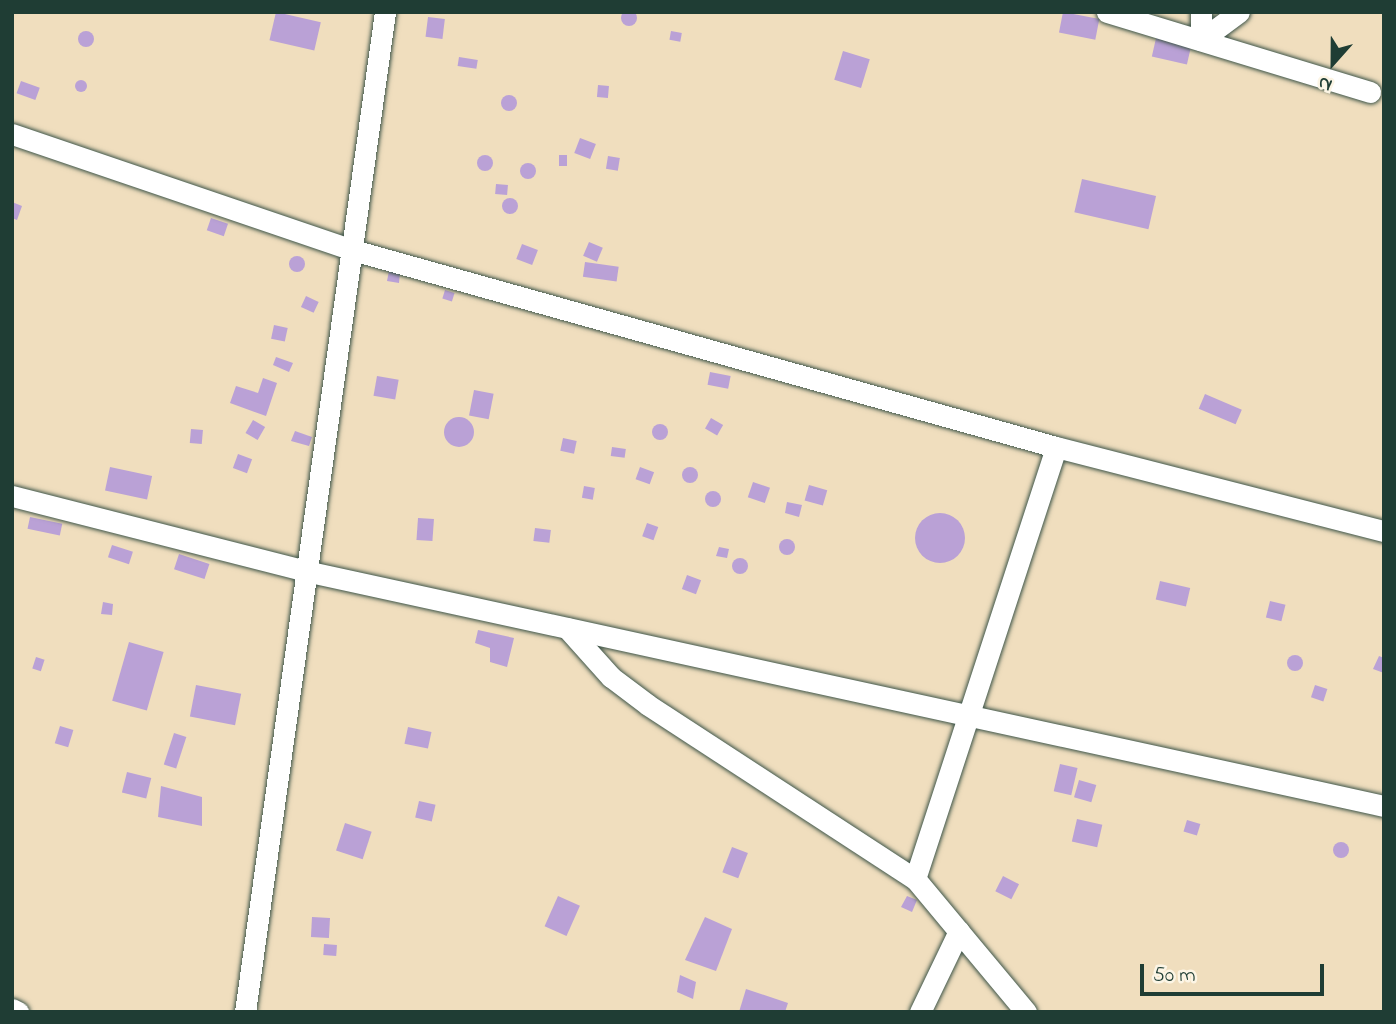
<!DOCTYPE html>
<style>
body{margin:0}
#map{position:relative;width:1396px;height:1024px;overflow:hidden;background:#f0debe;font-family:"Indie Flower",sans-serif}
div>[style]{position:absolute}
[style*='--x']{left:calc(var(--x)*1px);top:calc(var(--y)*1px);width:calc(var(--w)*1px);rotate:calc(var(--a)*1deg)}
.building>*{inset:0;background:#baa1d6;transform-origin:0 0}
.round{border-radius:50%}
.roads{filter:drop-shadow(0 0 2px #3e5549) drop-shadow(0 0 2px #3e5549)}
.minor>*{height:21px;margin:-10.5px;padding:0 10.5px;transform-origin:10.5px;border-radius:10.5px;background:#fff}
span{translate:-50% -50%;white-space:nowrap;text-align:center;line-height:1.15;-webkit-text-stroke:6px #fcf5e5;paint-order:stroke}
.frame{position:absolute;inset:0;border:14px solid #1f3d34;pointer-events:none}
.north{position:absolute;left:1298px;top:28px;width:70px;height:70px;-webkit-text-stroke:5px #fcf5e5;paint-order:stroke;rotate:201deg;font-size:19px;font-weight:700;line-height:28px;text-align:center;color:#1f3d34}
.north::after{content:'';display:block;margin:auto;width:24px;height:32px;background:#1f3d34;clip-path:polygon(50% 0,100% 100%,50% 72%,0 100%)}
.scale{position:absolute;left:1140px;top:964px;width:184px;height:32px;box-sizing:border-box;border:4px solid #1f3d34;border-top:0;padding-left:9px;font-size:21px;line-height:24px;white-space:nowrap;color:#1f3d34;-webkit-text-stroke:5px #fcf5e5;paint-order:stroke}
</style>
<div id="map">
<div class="building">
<div class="round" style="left:621px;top:10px;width:16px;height:16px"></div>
<div style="left:276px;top:12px;width:46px;height:29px;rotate:13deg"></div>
<div style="left:1063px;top:12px;width:37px;height:21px;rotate:11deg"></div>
<div style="left:428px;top:17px;width:17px;height:20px;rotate:7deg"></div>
<div class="round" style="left:78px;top:31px;width:16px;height:16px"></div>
<div style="left:671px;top:31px;width:11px;height:9px;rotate:10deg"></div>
<div style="left:1157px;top:34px;width:36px;height:23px;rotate:13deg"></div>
<div style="left:843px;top:51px;width:28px;height:30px;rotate:17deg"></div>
<div style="left:459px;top:57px;width:19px;height:9px;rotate:9deg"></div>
<div class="round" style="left:75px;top:80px;width:12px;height:12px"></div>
<div style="left:21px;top:81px;width:20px;height:13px;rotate:20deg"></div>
<div style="left:598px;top:85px;width:11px;height:12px;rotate:5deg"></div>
<div class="round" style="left:501px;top:95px;width:16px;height:16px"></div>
<div style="left:580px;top:138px;width:17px;height:16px;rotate:21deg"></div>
<div class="round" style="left:477px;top:155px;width:16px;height:16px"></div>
<div style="left:559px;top:155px;width:8px;height:11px"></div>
<div style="left:608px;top:156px;width:12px;height:13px;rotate:9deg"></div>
<div class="round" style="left:520px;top:163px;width:16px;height:16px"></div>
<div style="left:1082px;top:179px;width:76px;height:34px;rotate:13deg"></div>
<div style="left:496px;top:184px;width:12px;height:10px;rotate:5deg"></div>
<div class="round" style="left:502px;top:198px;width:16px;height:16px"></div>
<div style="clip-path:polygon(12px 202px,22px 206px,17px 220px,12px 218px)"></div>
<div style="left:211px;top:218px;width:18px;height:13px;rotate:19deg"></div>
<div style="left:589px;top:242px;width:15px;height:15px;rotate:23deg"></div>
<div style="left:522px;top:244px;width:17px;height:16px;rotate:21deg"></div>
<div class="round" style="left:289px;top:256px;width:16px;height:16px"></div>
<div style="left:585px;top:262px;width:34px;height:15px;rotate:8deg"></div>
<div style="clip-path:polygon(389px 271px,400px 272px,399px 283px,387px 281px)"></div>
<div style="left:445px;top:290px;width:10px;height:9px;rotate:17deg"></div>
<div style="left:306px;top:296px;width:14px;height:12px;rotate:25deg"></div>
<div style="left:274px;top:325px;width:14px;height:14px;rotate:12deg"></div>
<div style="clip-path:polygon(276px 357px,293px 363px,289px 372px,273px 365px)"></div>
<div style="left:710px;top:372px;width:21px;height:13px;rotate:11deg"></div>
<div style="left:377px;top:376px;width:22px;height:20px;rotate:10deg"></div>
<div style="clip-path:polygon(263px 378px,277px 383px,266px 416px,230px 403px,236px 386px,258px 393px)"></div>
<div style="left:474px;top:390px;width:20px;height:26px;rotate:11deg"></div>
<div style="left:1205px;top:394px;width:40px;height:16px;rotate:23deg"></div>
<div class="round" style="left:444px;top:417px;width:30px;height:30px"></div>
<div style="left:711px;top:418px;width:14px;height:12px;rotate:30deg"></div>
<div style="left:253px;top:420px;width:14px;height:15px;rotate:30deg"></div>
<div class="round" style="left:652px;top:424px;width:16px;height:16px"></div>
<div style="left:191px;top:429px;width:12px;height:14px;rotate:5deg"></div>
<div style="clip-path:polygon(295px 431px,312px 437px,309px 446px,291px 441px)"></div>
<div style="left:563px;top:438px;width:14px;height:13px;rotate:12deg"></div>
<div style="left:612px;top:447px;width:14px;height:9px;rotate:8deg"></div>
<div style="left:238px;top:454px;width:15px;height:15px;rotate:20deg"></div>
<div class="round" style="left:682px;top:467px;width:16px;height:16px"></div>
<div style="left:110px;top:467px;width:43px;height:24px;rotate:12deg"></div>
<div style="left:640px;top:467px;width:15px;height:13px;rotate:20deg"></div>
<div style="left:753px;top:482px;width:18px;height:16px;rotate:19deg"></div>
<div style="left:809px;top:485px;width:19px;height:16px;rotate:16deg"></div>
<div style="left:584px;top:486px;width:11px;height:12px;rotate:10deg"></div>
<div class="round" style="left:705px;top:491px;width:16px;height:16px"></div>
<div style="clip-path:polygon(787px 502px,802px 505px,799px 517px,785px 513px)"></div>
<div class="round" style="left:915px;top:513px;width:50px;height:50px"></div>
<div style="left:30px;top:517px;width:33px;height:12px;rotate:12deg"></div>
<div style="left:418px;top:518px;width:16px;height:22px;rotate:4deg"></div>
<div style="left:647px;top:523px;width:12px;height:14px;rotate:20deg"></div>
<div style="left:535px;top:528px;width:16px;height:13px;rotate:7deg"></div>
<div class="round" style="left:779px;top:539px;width:16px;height:16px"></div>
<div style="left:112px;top:545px;width:22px;height:13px;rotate:18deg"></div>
<div style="clip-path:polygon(719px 547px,729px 549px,727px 558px,716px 556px)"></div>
<div style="left:179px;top:554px;width:32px;height:16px;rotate:18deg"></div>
<div class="round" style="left:732px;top:558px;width:16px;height:16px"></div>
<div style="left:687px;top:575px;width:15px;height:15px;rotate:20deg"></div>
<div style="left:1160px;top:581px;width:31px;height:19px;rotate:13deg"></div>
<div style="left:1270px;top:601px;width:16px;height:17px;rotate:14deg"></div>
<div style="clip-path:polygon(103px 602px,113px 604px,112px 615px,101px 614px)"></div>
<div style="clip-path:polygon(478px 630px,514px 638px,507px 667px,490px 662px,490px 648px,475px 643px)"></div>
<div style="left:129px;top:642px;width:36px;height:61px;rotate:16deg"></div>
<div class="round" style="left:1287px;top:655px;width:16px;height:16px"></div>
<div style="clip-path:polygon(1379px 656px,1384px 658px,1384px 673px,1373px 669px)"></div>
<div style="left:36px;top:657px;width:9px;height:12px;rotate:18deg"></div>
<div style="left:196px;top:685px;width:46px;height:32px;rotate:11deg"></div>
<div style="left:1315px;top:685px;width:13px;height:13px;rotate:18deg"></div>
<div style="left:60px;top:726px;width:14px;height:18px;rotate:17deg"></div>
<div style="left:408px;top:727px;width:24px;height:17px;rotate:12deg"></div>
<div style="left:174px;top:733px;width:13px;height:33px;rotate:18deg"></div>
<div style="left:1060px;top:764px;width:18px;height:28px;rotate:13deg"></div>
<div style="left:127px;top:772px;width:25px;height:21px;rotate:14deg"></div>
<div style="left:1079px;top:780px;width:18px;height:18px;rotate:16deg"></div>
<div style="clip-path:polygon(161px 786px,202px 797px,202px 826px,158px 817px)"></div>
<div style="left:419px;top:801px;width:17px;height:17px;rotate:13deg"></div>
<div style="left:1077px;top:819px;width:26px;height:23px;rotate:13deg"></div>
<div style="left:1187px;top:820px;width:14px;height:12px;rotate:17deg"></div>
<div style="left:345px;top:823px;width:28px;height:29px;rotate:18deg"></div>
<div class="round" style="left:1333px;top:842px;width:16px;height:16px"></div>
<div style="left:732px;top:847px;width:17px;height:27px;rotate:21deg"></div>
<div style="left:1003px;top:876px;width:18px;height:17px;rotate:27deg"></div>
<div style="left:558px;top:896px;width:24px;height:33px;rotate:24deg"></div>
<div style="clip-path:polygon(907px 896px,917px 900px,912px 912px,901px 907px)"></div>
<div style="left:312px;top:917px;width:18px;height:20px;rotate:3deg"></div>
<div style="clip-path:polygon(705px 917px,732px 929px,716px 971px,685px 960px)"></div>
<div style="left:324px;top:944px;width:13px;height:11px;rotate:4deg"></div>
<div style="clip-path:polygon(680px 975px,696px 982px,693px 999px,677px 992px)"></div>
<div style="clip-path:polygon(746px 989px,788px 1003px,785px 1012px,739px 1012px)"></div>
</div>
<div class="roads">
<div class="minor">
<div style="--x:1107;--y:12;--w:275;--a:16.9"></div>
<div style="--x:1201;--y:40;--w:47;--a:-36.4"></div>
<div style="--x:1201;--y:40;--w:28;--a:-90"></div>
<div style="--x:12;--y:134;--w:356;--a:18.8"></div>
<div style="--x:349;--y:249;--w:734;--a:15.65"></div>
<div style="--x:1056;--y:447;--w:339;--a:14.4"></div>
<div style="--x:12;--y:496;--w:308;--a:14.3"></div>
<div style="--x:310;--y:572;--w:1099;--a:12.29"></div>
<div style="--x:567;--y:628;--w:66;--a:48.1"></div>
<div style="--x:611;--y:677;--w:46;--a:37.1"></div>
<div style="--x:648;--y:705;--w:319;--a:33.1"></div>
<div style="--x:12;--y:1009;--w:7;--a:27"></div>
<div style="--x:245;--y:1012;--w:1010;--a:-82.03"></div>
<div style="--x:920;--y:1012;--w:90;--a:-64.3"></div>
<div style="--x:1026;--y:1012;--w:173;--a:-129.8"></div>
<div style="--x:915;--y:879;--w:454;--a:-71.9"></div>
</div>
</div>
<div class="frame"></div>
<div class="north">N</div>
<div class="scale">50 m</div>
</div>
